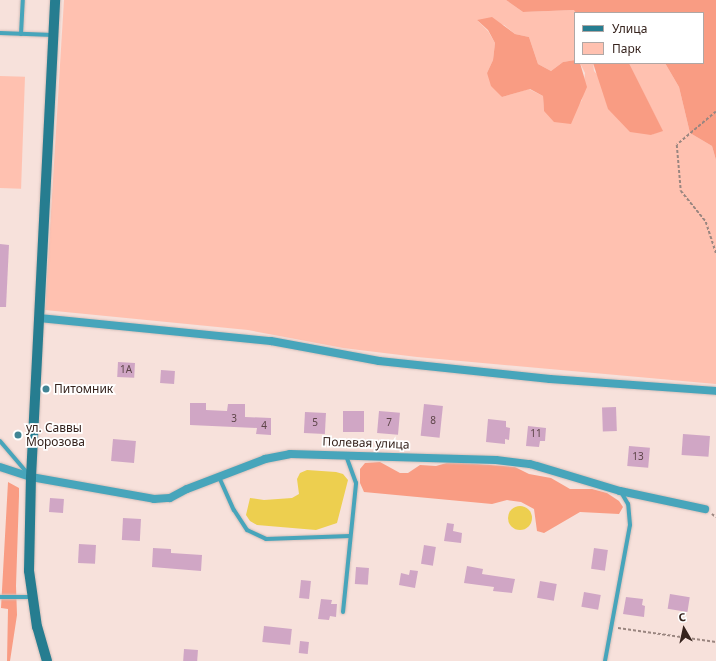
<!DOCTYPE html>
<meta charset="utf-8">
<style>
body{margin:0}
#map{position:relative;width:716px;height:661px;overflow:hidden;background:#f7e1db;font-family:"Noto Sans",sans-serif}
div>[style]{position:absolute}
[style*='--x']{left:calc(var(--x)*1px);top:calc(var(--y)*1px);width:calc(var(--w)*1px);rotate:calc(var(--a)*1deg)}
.green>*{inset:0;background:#ffc1b0;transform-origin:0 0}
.forest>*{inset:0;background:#f99c83}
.water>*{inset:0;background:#edcf4f}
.round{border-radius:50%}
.building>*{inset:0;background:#d0a6c5;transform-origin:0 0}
.path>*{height:1.5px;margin-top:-0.75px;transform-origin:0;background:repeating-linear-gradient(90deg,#9a8680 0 3px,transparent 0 5px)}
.roads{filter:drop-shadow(0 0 1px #d4bfb9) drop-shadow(0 0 1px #d4bfb9)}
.lane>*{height:4px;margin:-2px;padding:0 2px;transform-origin:2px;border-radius:2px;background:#47a5bb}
.street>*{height:8px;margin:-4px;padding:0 4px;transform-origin:4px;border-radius:4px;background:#47a5bb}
.secondary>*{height:10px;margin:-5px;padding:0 5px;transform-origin:5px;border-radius:5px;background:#267d90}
.dots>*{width:11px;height:11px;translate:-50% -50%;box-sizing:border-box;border:2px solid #fff;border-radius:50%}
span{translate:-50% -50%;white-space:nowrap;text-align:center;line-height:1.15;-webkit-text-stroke:3.5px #fff;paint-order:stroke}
.number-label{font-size:10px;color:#5c4447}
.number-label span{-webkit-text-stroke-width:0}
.poi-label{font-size:12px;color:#36231d}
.left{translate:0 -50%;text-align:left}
.street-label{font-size:12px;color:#36231d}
.legend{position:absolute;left:574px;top:12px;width:130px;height:52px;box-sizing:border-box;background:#fff;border:1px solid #afa7a5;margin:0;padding:5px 7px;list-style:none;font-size:12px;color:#36231d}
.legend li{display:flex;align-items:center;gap:8px;height:20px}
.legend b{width:20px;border:1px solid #afa7a5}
.north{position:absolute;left:664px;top:609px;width:40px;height:40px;-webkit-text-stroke:3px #fff;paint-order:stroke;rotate:351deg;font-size:11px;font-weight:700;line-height:16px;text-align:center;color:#36231d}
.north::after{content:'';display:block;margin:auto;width:14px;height:18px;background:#36231d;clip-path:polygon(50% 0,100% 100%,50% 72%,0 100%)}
</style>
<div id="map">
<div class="green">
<div style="clip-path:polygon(64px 0,506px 0,523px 12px,575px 10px,575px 60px,563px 62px,551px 71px,538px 64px,529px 37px,515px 34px,504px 25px,477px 20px,488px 31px,495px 43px,493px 60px,487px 73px,502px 97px,529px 89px,543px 96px,544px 111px,573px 114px,582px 100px,585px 73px,580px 63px,593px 63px,594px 71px,651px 135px,662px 130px,629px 63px,665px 63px,679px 87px,690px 133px,712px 146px,716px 160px,716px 384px,417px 357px,343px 348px,248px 330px,45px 310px)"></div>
<div style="left:0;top:76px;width:25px;height:112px;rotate:2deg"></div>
</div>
<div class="forest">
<div style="clip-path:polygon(506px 0,716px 0,716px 160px,712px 146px,690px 133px,679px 87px,665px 63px,703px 63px,703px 13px,576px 13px,574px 10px,523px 12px)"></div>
<div style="clip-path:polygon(492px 17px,515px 34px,529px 37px,538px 64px,551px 71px,563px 62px,575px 60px,575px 63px,580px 63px,587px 87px,571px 124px,554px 122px,544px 111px,543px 96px,530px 89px,502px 97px,491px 86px,487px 73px,493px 60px,495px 43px,488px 30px,477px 20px)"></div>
<div style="clip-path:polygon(593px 63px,629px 63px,663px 131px,651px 135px,630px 132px,608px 109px)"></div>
<div style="clip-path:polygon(380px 462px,400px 473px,408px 473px,420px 465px,436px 466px,450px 462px,515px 467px,529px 474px,551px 478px,570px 489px,592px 489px,607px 493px,619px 501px,623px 507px,619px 514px,580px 512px,544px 533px,537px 531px,534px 509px,521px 502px,507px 500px,492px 504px,364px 492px,360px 483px,360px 469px,365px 463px)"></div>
<div style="clip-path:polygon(8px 482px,19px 488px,19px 496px,16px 586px,17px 615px,10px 661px,7px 661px,8px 609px,1px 608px)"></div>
</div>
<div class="water">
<div style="clip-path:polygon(307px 470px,336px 472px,343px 474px,348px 480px,337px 523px,316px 530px,257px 525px,250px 521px,246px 515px,250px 498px,264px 500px,292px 498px,299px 494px,297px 479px,300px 473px)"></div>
<div class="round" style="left:508px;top:506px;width:24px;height:24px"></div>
</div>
<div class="building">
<div style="clip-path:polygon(0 244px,9px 245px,6px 307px,0 307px)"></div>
<div style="left:118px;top:362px;width:17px;height:15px;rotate:3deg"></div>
<div style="left:161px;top:370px;width:14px;height:13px;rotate:4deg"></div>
<div style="clip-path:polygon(190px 403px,206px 403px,206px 410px,227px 411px,228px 404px,245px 404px,245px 417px,271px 418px,271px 435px,256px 434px,257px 428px,190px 425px)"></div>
<div style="left:424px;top:404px;width:19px;height:32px;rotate:6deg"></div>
<div style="left:616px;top:407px;width:24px;height:14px;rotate:88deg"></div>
<div style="left:343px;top:411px;width:21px;height:21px"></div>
<div style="left:379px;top:411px;width:21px;height:22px;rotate:5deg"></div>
<div style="left:305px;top:412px;width:21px;height:21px;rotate:3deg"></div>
<div style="clip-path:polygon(488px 419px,506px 421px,506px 427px,510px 428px,509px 440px,505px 439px,505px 444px,486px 442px)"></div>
<div style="clip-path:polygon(528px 426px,546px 428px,545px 441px,540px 441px,539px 447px,526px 446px)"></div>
<div style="left:683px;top:434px;width:27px;height:21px;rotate:4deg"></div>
<div style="left:113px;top:439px;width:23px;height:22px;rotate:5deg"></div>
<div style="left:629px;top:446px;width:21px;height:20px;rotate:5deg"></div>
<div style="left:50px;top:498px;width:14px;height:14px;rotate:4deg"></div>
<div style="left:123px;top:518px;width:18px;height:22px;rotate:3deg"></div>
<div style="clip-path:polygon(447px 523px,454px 524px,453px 531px,462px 533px,461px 543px,444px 541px)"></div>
<div style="left:79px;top:544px;width:17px;height:19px;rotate:3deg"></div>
<div style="left:424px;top:545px;width:12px;height:19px;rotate:9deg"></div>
<div style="clip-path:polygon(153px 548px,171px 549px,171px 553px,202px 555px,201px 571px,152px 567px)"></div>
<div style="left:594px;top:548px;width:14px;height:21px;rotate:8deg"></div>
<div style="clip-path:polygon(467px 566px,483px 569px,482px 574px,515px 579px,512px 593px,493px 591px,494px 587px,464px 583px)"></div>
<div style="left:356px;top:567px;width:13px;height:17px;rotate:4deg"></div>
<div style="clip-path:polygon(410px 570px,418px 571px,415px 588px,399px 585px,401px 573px,409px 575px)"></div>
<div style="left:301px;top:580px;width:10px;height:18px;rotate:6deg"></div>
<div style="left:540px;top:581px;width:17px;height:17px;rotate:10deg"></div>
<div style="left:584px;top:592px;width:17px;height:15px;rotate:10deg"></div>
<div style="left:670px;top:594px;width:20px;height:15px;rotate:9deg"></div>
<div style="clip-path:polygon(626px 597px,643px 599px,642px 605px,645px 606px,644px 617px,623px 614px)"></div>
<div style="clip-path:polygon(321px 599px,332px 600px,331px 604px,337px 604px,336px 617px,330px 616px,329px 620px,318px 619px)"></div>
<div style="left:264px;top:626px;width:28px;height:16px;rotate:6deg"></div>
<div style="left:300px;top:641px;width:9px;height:12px;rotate:6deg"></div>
<div style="left:184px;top:649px;width:14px;height:12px;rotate:4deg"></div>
</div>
<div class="path">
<div style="--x:716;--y:112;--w:51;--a:139.8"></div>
<div style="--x:677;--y:145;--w:46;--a:85"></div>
<div style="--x:681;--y:191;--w:40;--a:51"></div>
<div style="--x:706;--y:222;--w:33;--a:72"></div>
<div style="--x:712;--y:514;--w:5;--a:37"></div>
<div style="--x:618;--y:628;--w:99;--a:8.1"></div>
</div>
<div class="roads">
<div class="lane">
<div style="--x:0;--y:33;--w:53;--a:2.2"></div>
<div style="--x:21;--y:34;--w:34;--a:-87"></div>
<div style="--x:0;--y:441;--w:45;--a:49.5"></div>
<div style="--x:219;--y:477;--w:36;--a:66"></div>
<div style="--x:234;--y:510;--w:24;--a:57"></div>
<div style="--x:247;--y:530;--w:21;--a:25"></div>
<div style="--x:266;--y:539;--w:84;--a:-2"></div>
<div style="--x:0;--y:597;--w:31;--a:0"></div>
<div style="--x:343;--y:612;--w:130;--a:-84.2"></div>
<div style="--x:356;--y:483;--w:30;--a:-110"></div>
<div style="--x:605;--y:661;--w:138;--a:-79.6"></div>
<div style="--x:630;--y:525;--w:21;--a:-95"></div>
<div style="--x:628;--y:504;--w:14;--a:-120"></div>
</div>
<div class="street">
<div style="--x:39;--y:318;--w:233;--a:5.7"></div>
<div style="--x:271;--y:341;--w:110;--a:10.5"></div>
<div style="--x:379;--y:361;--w:172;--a:6"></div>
<div style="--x:550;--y:379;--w:166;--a:4.1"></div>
<div style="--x:0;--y:467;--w:33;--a:18"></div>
<div style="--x:31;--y:477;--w:125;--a:10.1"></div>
<div style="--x:154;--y:499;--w:16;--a:-4"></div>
<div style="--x:170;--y:498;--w:19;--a:-28"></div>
<div style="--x:187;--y:489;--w:84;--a:-21"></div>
<div style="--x:265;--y:459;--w:25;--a:-11"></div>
<div style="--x:290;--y:454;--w:206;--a:1.7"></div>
<div style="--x:496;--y:460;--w:34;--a:7"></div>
<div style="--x:530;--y:464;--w:94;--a:16.7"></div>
<div style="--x:620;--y:491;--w:87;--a:12"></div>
</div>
<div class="secondary">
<div style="--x:47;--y:661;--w:35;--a:-106"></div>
<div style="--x:37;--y:627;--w:57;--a:-98.1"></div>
<div style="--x:29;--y:571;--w:94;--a:-88.8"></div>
<div style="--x:31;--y:477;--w:478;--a:-87.1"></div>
</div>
</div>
<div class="dots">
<div style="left:46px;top:389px;background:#418494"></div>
<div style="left:18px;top:435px;background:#418494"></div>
</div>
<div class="number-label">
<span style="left:126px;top:370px">1А</span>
<span style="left:234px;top:419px">3</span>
<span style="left:433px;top:421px">8</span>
<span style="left:315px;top:423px">5</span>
<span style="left:389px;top:423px">7</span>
<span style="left:264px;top:426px">4</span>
<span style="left:536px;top:434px">11</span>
<span style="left:638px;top:457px">13</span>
</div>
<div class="poi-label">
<span class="left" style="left:54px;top:389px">Питомник</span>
<span class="left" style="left:26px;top:435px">ул. Саввы<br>Морозова</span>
</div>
<div class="street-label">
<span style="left:366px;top:443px;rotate:2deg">Полевая улица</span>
</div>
<ul class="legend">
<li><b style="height:5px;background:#267d90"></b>Улица</li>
<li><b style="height:11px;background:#ffc1b0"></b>Парк</li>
</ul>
<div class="north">С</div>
</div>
